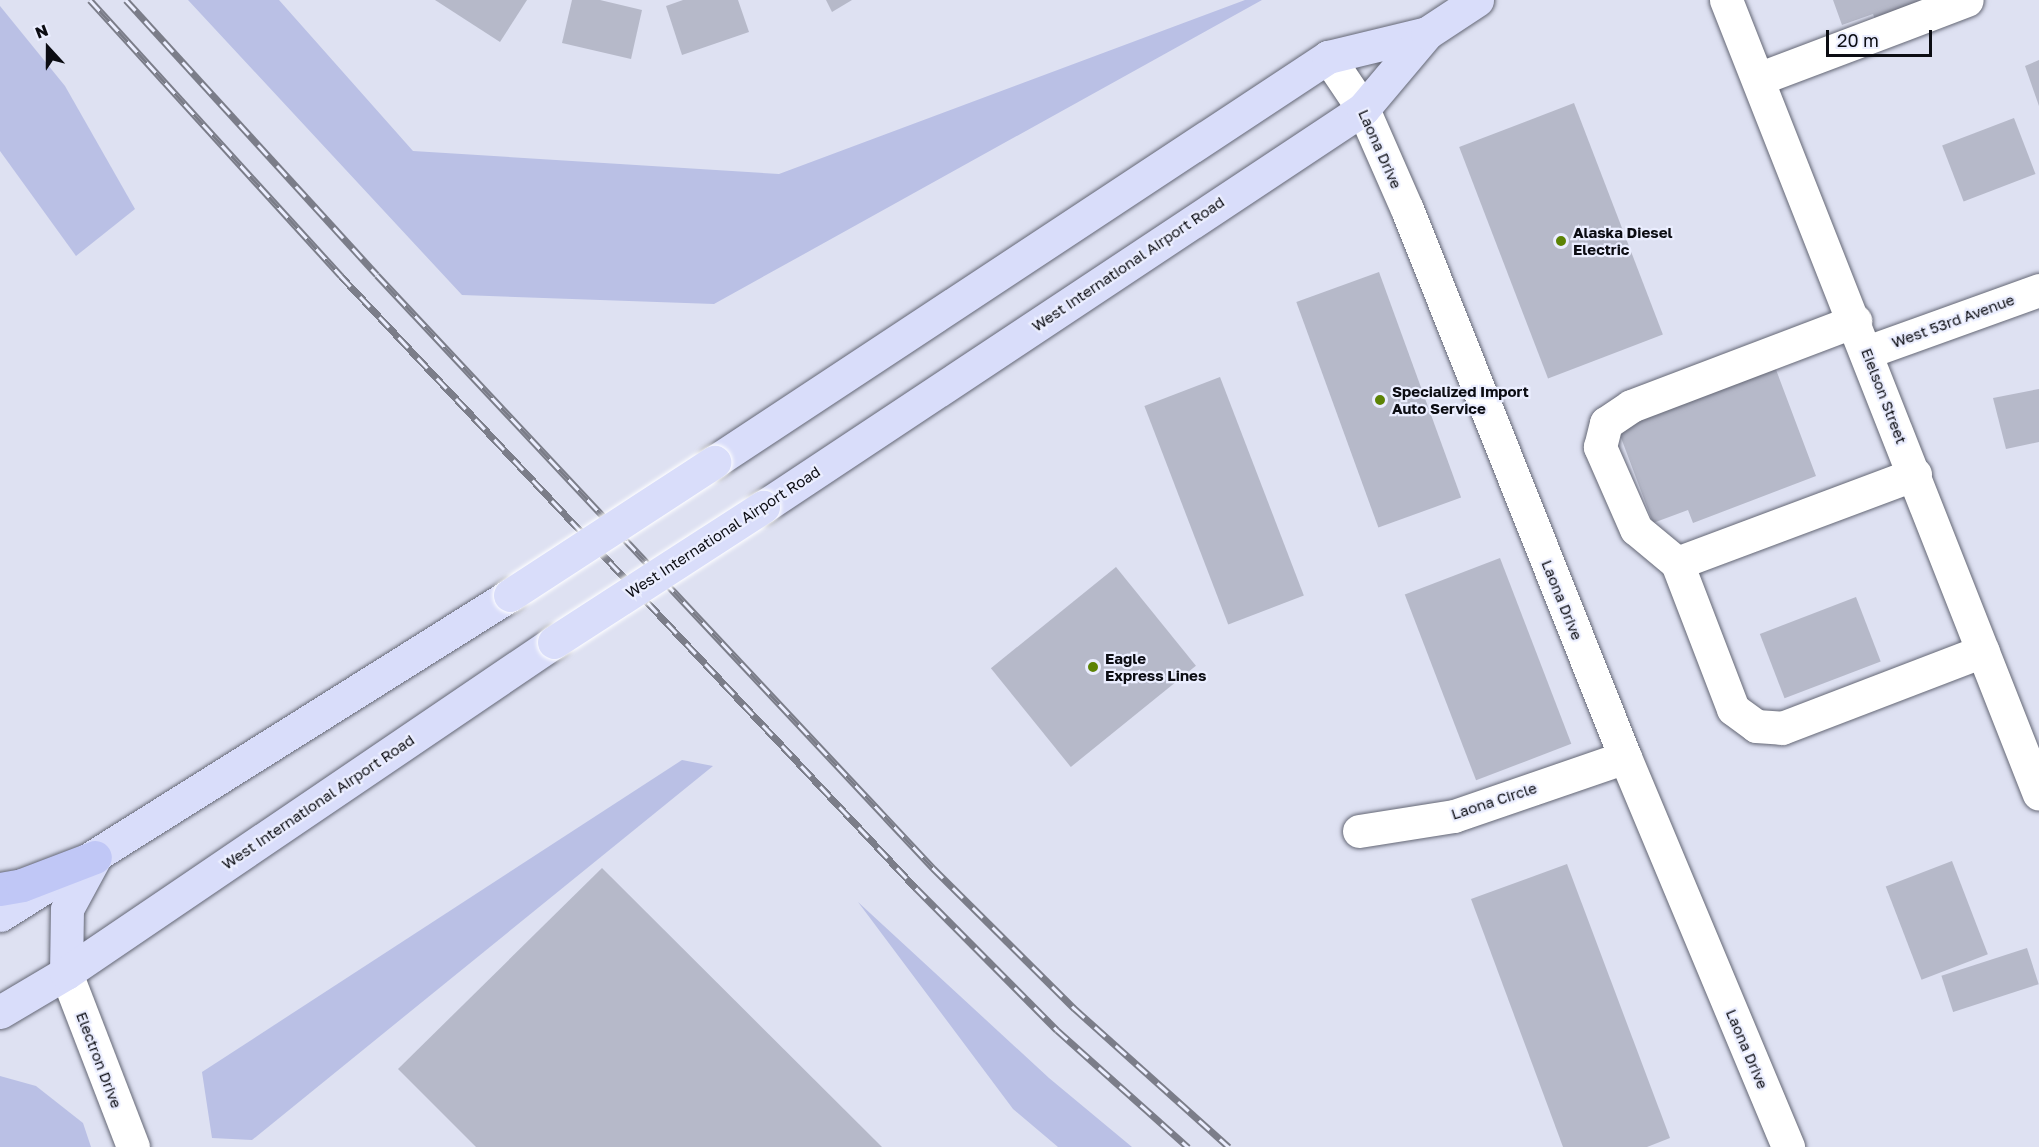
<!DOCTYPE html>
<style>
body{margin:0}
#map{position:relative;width:2039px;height:1147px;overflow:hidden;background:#dee1f2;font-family:"Golos Text",sans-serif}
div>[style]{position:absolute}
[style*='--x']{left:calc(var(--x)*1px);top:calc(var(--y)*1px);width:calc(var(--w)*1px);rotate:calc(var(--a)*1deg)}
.green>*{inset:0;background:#bac0e5}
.building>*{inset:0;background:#b6b9c9;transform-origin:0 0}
.roads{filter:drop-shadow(0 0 2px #646775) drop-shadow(0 0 2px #646775)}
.minor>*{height:33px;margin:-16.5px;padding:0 16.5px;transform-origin:16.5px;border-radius:16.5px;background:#fff}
.major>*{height:33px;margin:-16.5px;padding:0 16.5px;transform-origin:16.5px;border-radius:16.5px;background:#d9ddfa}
.highway>*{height:33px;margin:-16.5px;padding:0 16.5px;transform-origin:16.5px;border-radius:16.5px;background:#c0c7f6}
.rail>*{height:7px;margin-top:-3.5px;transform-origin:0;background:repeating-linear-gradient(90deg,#ebeeff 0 14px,#7b7d89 0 28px);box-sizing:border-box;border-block:2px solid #7b7d89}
.bridges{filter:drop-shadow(0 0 2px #fff) drop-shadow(0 0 2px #fff)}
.major-bridge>*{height:33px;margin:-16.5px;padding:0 16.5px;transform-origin:16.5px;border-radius:16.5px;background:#d9ddfa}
.dots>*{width:16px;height:16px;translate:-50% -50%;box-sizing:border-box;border:3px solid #ebeeff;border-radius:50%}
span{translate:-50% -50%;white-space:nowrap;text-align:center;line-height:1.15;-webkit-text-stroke:4.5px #ebeeff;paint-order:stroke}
.street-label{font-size:15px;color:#0c0d13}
.poi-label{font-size:15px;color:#0c0d13;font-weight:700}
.left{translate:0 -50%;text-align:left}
.north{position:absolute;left:18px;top:18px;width:60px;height:60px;-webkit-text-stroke:4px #ebeeff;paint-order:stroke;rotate:339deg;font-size:16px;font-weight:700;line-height:24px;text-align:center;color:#0c0d13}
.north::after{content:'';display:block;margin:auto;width:21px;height:27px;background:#0c0d13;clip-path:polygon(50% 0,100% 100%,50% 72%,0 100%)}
.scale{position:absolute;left:1826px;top:30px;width:106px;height:27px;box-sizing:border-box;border:3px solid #0c0d13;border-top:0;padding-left:8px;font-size:18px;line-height:21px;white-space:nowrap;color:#0c0d13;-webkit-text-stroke:4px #ebeeff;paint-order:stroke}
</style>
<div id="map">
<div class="green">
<div style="clip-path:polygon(188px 0,279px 0,413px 151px,779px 174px,1245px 0,1262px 0,714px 304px,462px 295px)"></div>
<div style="clip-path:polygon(0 6px,65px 86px,135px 209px,76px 256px,0 151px)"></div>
<div style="clip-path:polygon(682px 760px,713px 766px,252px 1140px,212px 1138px,202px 1072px)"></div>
<div style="clip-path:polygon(858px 902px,1049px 1078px,1132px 1147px,1058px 1147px,1013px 1109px)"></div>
<div style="clip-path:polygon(0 1076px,36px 1086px,83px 1123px,91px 1147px,0 1147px)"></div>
</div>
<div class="building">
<div style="clip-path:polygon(435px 0,527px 0,500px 42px)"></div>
<div style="clip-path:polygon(572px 0,600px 0,642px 10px,631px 59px,562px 43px)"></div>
<div style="clip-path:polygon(683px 0,738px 0,749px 32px,682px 55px,666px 6px)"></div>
<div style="clip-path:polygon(826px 0,852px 0,832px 12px)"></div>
<div style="clip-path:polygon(1833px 0,1944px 0,1877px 24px,1873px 14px,1842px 25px)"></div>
<div style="clip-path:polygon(2039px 60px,2039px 106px,2025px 66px)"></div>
<div style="left:1574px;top:103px;width:248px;height:123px;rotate:69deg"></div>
<div style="left:2014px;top:118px;width:60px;height:77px;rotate:69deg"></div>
<div style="left:1379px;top:272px;width:240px;height:88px;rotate:70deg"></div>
<div style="clip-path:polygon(1775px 367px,1816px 476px,1693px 523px,1688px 510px,1653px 523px,1617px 427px)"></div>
<div style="left:1220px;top:377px;width:234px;height:81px;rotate:69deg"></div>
<div style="clip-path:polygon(2039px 389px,2039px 442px,2006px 449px,1993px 398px)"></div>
<div style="left:1500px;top:558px;width:199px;height:102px;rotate:69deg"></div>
<div style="left:1116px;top:567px;width:127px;height:161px;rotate:51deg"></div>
<div style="left:1856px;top:597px;width:69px;height:103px;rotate:69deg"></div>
<div style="left:1952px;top:861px;width:100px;height:71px;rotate:69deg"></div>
<div style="clip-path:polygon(1567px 864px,1670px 1138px,1647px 1147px,1563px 1147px,1471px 899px)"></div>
<div style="clip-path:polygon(602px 868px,882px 1147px,476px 1147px,398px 1069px)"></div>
<div style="left:2027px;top:948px;width:38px;height:90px;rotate:72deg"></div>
</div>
<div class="roads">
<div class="minor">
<div style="--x:1726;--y:0;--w:853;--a:68.49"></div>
<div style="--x:1328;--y:57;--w:63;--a:56.1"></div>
<div style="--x:1363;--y:109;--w:109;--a:66.3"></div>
<div style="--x:1407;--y:209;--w:590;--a:68.31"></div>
<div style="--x:1625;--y:757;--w:423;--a:67.3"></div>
<div style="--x:1758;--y:79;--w:223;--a:-20.7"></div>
<div style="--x:1867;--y:352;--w:183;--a:-19.8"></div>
<div style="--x:1915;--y:474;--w:254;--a:159.5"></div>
<div style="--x:1677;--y:563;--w:156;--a:69"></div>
<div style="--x:1733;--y:709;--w:29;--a:36"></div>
<div style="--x:1756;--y:726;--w:26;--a:4"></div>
<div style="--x:1782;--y:728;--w:215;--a:-21"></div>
<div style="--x:1677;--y:563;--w:53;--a:-140.3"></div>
<div style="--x:1636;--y:529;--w:90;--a:-113.7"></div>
<div style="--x:1600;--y:447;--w:25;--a:-76"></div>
<div style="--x:1606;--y:423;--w:30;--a:-34"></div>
<div style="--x:1631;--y:406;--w:240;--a:-20.8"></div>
<div style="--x:1359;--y:831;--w:96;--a:-9"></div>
<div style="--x:1454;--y:816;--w:181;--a:-19"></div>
<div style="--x:66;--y:973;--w:186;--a:68.9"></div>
</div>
<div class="major">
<div style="--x:714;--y:462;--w:736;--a:-33.41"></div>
<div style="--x:1328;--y:57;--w:102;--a:-13.6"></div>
<div style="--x:763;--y:507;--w:720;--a:-33.56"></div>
<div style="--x:1363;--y:109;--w:99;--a:-49.9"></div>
<div style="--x:1427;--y:33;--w:60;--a:-33.4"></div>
<div style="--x:0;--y:915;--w:602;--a:-32.11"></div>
<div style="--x:66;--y:973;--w:64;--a:-89.1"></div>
<div style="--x:67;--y:909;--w:57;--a:-61.6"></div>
<div style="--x:0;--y:1012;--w:77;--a:-30.6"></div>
<div style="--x:66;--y:973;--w:590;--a:-34.15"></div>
</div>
<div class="highway">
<div style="--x:0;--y:889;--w:22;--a:-10"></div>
<div style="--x:22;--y:885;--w:78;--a:-21"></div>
</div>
</div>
<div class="rail">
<div style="--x:90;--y:0;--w:373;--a:47.7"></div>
<div style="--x:341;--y:276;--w:840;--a:46.79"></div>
<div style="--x:916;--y:888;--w:200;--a:45.2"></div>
<div style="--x:1057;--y:1030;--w:176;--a:41.8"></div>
<div style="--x:126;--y:0;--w:372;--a:47.6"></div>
<div style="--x:377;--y:275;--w:813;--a:46.84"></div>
<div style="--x:933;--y:868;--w:199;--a:44.8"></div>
<div style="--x:1074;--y:1008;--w:208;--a:41.9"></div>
</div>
<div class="bridges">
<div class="major-bridge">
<div style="--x:510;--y:595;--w:244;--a:-33.1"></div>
<div style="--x:554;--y:642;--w:249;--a:-32.9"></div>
</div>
</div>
<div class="dots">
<div style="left:1561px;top:241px;background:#5c8305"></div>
<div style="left:1380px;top:400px;background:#5c8305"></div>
<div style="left:1093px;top:667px;background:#5c8305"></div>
</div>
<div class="street-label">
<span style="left:1380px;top:149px;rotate:66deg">Laona Drive</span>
<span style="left:1128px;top:264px;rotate:-34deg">West International Airport Road</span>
<span style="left:1953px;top:321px;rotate:-20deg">West 53rd Avenue</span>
<span style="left:1884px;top:396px;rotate:69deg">Eielson Street</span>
<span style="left:723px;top:532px;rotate:-33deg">West International Airport Road</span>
<span style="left:1562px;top:600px;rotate:68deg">Laona Drive</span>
<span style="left:1494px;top:801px;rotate:-18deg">Laona Circle</span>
<span style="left:318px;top:802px;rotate:-34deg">West International Airport Road</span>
<span style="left:1747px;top:1049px;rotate:67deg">Laona Drive</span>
<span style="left:99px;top:1060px;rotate:69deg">Electron Drive</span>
</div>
<div class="poi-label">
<span class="left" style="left:1573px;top:241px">Alaska Diesel<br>Electric</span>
<span class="left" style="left:1392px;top:400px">Specialized Import<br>Auto Service</span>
<span class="left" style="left:1105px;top:667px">Eagle<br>Express Lines</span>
</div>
<div class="north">N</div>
<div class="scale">20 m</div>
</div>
